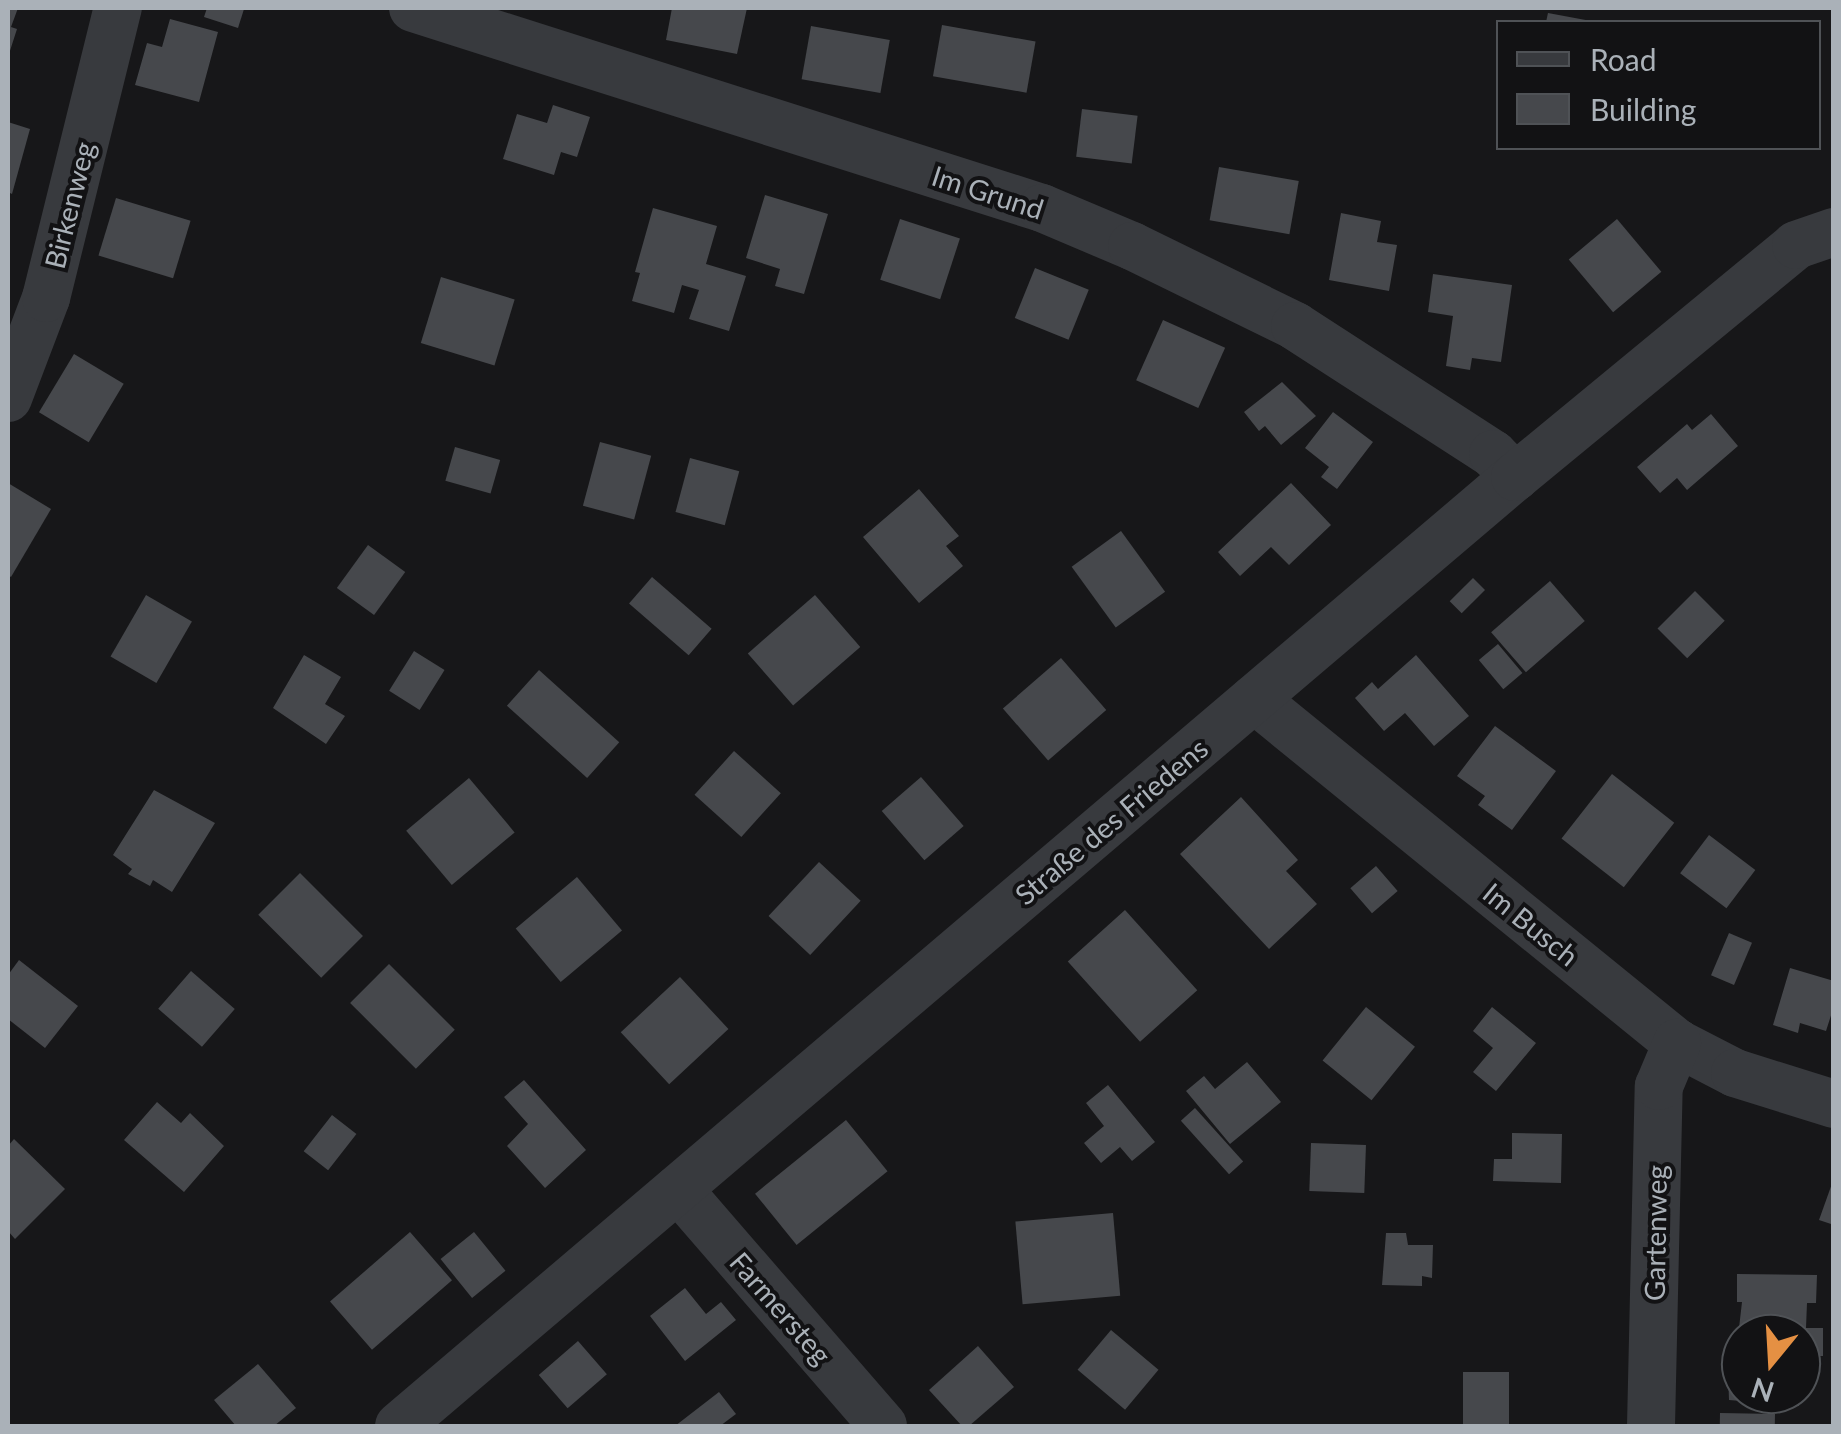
<!DOCTYPE html>
<meta charset="utf-8">
<style>
body{margin:0}
#map{position:relative;width:1841px;height:1434px;overflow:hidden;background:#171719;font-family:Lato,sans-serif}
div>[style]{position:absolute}
[style*='--x']{left:calc(var(--x)*1px);top:calc(var(--y)*1px);width:calc(var(--w)*1px);rotate:calc(var(--a)*1deg)}
.building>*{inset:0;background:#46484c;transform-origin:0 0}
.street>*{height:48px;margin:-24px;padding:0 24px;transform-origin:24px;border-radius:24px;background:#383a3e}
span{translate:-50% -50%;white-space:nowrap;text-align:center;line-height:1.15;-webkit-text-stroke:8px #121214;paint-order:stroke}
.street-label{font-size:28px;color:#aab1b8}
.frame{position:absolute;inset:0;border:10px solid #aab1b8;pointer-events:none}
.legend{position:absolute;left:1496px;top:20px;width:325px;height:130px;box-sizing:border-box;background:#121214;border:2px solid #4f5256;margin:0;padding:12px 18px;list-style:none;font-size:30px;color:#aab1b8}
.legend li{display:flex;align-items:center;gap:20px;height:50px}
.legend b{width:50px;border:2px solid #4f5256}
.north{position:absolute;left:1721px;top:1314px;width:100px;height:100px;box-sizing:border-box;background:#121214;border:2px solid #4f5256;border-radius:50%;rotate:198deg;font-size:28px;font-weight:700;line-height:40px;text-align:center;color:#aab1b8}
.north::after{content:'';display:block;margin:auto;width:35px;height:45px;background:#e59043;clip-path:polygon(50% 0,100% 100%,50% 72%,0 100%)}
</style>
<div id="map">
<div class="building">
<div style="clip-path:polygon(8px 8px,18px 8px,11px 27px,17px 29px,8px 57px)"></div>
<div style="clip-path:polygon(207px 8px,244px 9px,238px 28px,204px 17px)"></div>
<div style="clip-path:polygon(672px 8px,747px 8px,737px 54px,666px 40px)"></div>
<div style="clip-path:polygon(1548px 13px,1591px 21px,1591px 22px,1546px 22px)"></div>
<div style="clip-path:polygon(170px 19px,218px 32px,199px 102px,135px 85px,147px 43px,162px 47px)"></div>
<div style="left:942px;top:25px;width:95px;height:52px;rotate:10deg"></div>
<div style="left:811px;top:26px;width:80px;height:54px;rotate:10deg"></div>
<div style="clip-path:polygon(553px 105px,590px 117px,577px 157px,561px 152px,554px 175px,503px 159px,517px 114px,547px 123px)"></div>
<div style="left:1082px;top:109px;width:56px;height:48px;rotate:7deg"></div>
<div style="clip-path:polygon(8px 122px,30px 129px,12px 194px,8px 192px)"></div>
<div style="left:1219px;top:167px;width:81px;height:54px;rotate:10deg"></div>
<div style="clip-path:polygon(765px 195px,828px 214px,804px 294px,775px 286px,780px 269px,746px 258px)"></div>
<div style="left:116px;top:198px;width:78px;height:60px;rotate:17deg"></div>
<div style="clip-path:polygon(653px 208px,717px 226px,706px 264px,746px 276px,729px 331px,689px 319px,699px 290px,682px 285px,674px 313px,632px 301px,640px 273px,635px 272px)"></div>
<div style="clip-path:polygon(1341px 213px,1381px 221px,1377px 242px,1397px 245px,1389px 291px,1329px 280px)"></div>
<div style="left:900px;top:219px;width:63px;height:64px;rotate:18deg"></div>
<div style="left:1617px;top:219px;width:69px;height:63px;rotate:50deg"></div>
<div style="left:1035px;top:268px;width:58px;height:54px;rotate:22deg"></div>
<div style="clip-path:polygon(1433px 274px,1512px 285px,1501px 362px,1472px 358px,1470px 370px,1446px 366px,1453px 316px,1428px 312px)"></div>
<div style="left:441px;top:277px;width:77px;height:69px;rotate:17deg"></div>
<div style="left:1163px;top:320px;width:68px;height:66px;rotate:24deg"></div>
<div style="left:74px;top:354px;width:58px;height:68px;rotate:31deg"></div>
<div style="clip-path:polygon(1282px 382px,1316px 416px,1281px 445px,1265px 426px,1259px 431px,1244px 412px)"></div>
<div style="clip-path:polygon(1333px 412px,1373px 442px,1337px 489px,1321px 477px,1329px 467px,1305px 448px)"></div>
<div style="clip-path:polygon(1711px 414px,1738px 446px,1687px 490px,1677px 478px,1660px 493px,1637px 467px,1687px 424px,1692px 430px)"></div>
<div style="left:600px;top:442px;width:53px;height:66px;rotate:15deg"></div>
<div style="left:455px;top:447px;width:47px;height:35px;rotate:16deg"></div>
<div style="left:690px;top:458px;width:51px;height:56px;rotate:15deg"></div>
<div style="clip-path:polygon(8px 483px,51px 509px,11px 577px,8px 575px)"></div>
<div style="clip-path:polygon(1291px 483px,1331px 525px,1289px 565px,1271px 547px,1240px 576px,1218px 552px)"></div>
<div style="clip-path:polygon(919px 489px,959px 536px,946px 546px,963px 566px,919px 603px,863px 537px)"></div>
<div style="left:1121px;top:531px;width:75px;height:61px;rotate:54deg"></div>
<div style="left:368px;top:545px;width:46px;height:53px;rotate:36deg"></div>
<div style="left:652px;top:577px;width:79px;height:35px;rotate:41deg"></div>
<div style="left:1473px;top:578px;width:17px;height:33px;rotate:45deg"></div>
<div style="left:1550px;top:581px;width:53px;height:78px;rotate:49deg"></div>
<div style="left:1695px;top:591px;width:42px;height:53px;rotate:45deg"></div>
<div style="left:146px;top:595px;width:53px;height:71px;rotate:30deg"></div>
<div style="left:815px;top:595px;width:69px;height:89px;rotate:49deg"></div>
<div style="left:1498px;top:644px;width:38px;height:25px;rotate:50deg"></div>
<div style="left:414px;top:651px;width:36px;height:47px;rotate:32deg"></div>
<div style="clip-path:polygon(304px 655px,341px 677px,325px 704px,345px 716px,326px 744px,273px 708px)"></div>
<div style="clip-path:polygon(1416px 655px,1469px 716px,1434px 746px,1405px 713px,1384px 731px,1355px 698px,1372px 682px,1378px 689px)"></div>
<div style="left:1061px;top:658px;width:69px;height:77px;rotate:49deg"></div>
<div style="left:539px;top:670px;width:108px;height:48px;rotate:42deg"></div>
<div style="clip-path:polygon(1495px 726px,1556px 771px,1512px 830px,1478px 805px,1485px 796px,1457px 776px)"></div>
<div style="left:734px;top:751px;width:63px;height:59px;rotate:42deg"></div>
<div style="left:1612px;top:774px;width:79px;height:82px;rotate:38deg"></div>
<div style="left:921px;top:777px;width:65px;height:52px;rotate:49deg"></div>
<div style="left:469px;top:778px;width:71px;height:82px;rotate:50deg"></div>
<div style="clip-path:polygon(154px 790px,215px 823px,172px 892px,153px 880px,150px 886px,128px 874px,132px 869px,113px 855px)"></div>
<div style="clip-path:polygon(1241px 797px,1298px 860px,1286px 871px,1317px 904px,1269px 949px,1180px 854px)"></div>
<div style="left:1709px;top:835px;width:58px;height:48px;rotate:37deg"></div>
<div style="left:819px;top:862px;width:57px;height:74px;rotate:43deg"></div>
<div style="left:1376px;top:866px;width:33px;height:34px;rotate:49deg"></div>
<div style="left:300px;top:873px;width:89px;height:59px;rotate:45deg"></div>
<div style="left:577px;top:877px;width:70px;height:80px;rotate:50deg"></div>
<div style="left:1125px;top:910px;width:108px;height:77px;rotate:48deg"></div>
<div style="left:1729px;top:933px;width:25px;height:46px;rotate:23deg"></div>
<div style="clip-path:polygon(19px 960px,78px 1006px,45px 1048px,8px 1019px,8px 975px)"></div>
<div style="left:389px;top:964px;width:93px;height:55px;rotate:45deg"></div>
<div style="clip-path:polygon(1790px 968px,1834px 981px,1834px 1006px,1826px 1031px,1800px 1023px,1798px 1033px,1773px 1025px)"></div>
<div style="left:191px;top:971px;width:58px;height:50px;rotate:41deg"></div>
<div style="left:680px;top:977px;width:71px;height:81px;rotate:47deg"></div>
<div style="left:1366px;top:1007px;width:63px;height:69px;rotate:39deg"></div>
<div style="clip-path:polygon(1492px 1007px,1536px 1043px,1496px 1091px,1473px 1072px,1493px 1048px,1473px 1031px)"></div>
<div style="clip-path:polygon(1247px 1062px,1281px 1102px,1230px 1144px,1186px 1091px,1204px 1076px,1215px 1089px)"></div>
<div style="clip-path:polygon(524px 1080px,586px 1150px,545px 1188px,507px 1146px,528px 1124px,504px 1097px)"></div>
<div style="clip-path:polygon(1108px 1085px,1155px 1142px,1132px 1161px,1120px 1147px,1101px 1163px,1084px 1143px,1104px 1126px,1086px 1103px)"></div>
<div style="clip-path:polygon(157px 1102px,181px 1123px,190px 1113px,224px 1146px,184px 1192px,124px 1140px)"></div>
<div style="left:1195px;top:1108px;width:72px;height:19px;rotate:48deg"></div>
<div style="left:332px;top:1115px;width:31px;height:46px;rotate:38deg"></div>
<div style="left:846px;top:1120px;width:66px;height:117px;rotate:51deg"></div>
<div style="clip-path:polygon(1512px 1133px,1562px 1134px,1561px 1183px,1493px 1181px,1494px 1159px,1512px 1159px)"></div>
<div style="clip-path:polygon(14px 1139px,65px 1189px,15px 1239px,8px 1231px,8px 1146px)"></div>
<div style="left:1311px;top:1143px;width:55px;height:48px;rotate:2deg"></div>
<div style="clip-path:polygon(1834px 1178px,1834px 1225px,1819px 1220px)"></div>
<div style="left:1113px;top:1213px;width:83px;height:98px;rotate:85deg"></div>
<div style="left:410px;top:1232px;width:64px;height:106px;rotate:49deg"></div>
<div style="left:474px;top:1232px;width:50px;height:43px;rotate:51deg"></div>
<div style="clip-path:polygon(1386px 1233px,1406px 1233px,1408px 1245px,1433px 1245px,1432px 1278px,1422px 1276px,1422px 1286px,1382px 1285px)"></div>
<div style="clip-path:polygon(1737px 1274px,1817px 1275px,1816px 1303px,1807px 1303px,1806px 1328px,1823px 1328px,1823px 1356px,1801px 1356px,1801px 1334px,1741px 1334px,1741px 1354px,1736px 1354px,1742px 1302px,1737px 1302px)"></div>
<div style="clip-path:polygon(685px 1288px,706px 1314px,721px 1302px,736px 1320px,685px 1361px,650px 1316px)"></div>
<div style="left:1111px;top:1330px;width:62px;height:52px;rotate:40deg"></div>
<div style="left:578px;top:1341px;width:44px;height:52px;rotate:49deg"></div>
<div style="clip-path:polygon(978px 1346px,1014px 1387px,969px 1426px,962px 1426px,929px 1390px)"></div>
<div style="clip-path:polygon(258px 1364px,296px 1408px,274px 1426px,236px 1426px,214px 1400px)"></div>
<div style="left:1463px;top:1372px;width:46px;height:54px"></div>
<div style="clip-path:polygon(1728px 1373px,1741px 1373px,1741px 1394px,1800px 1394px,1799px 1406px,1729px 1400px)"></div>
<div style="clip-path:polygon(719px 1392px,736px 1414px,720px 1426px,675px 1426px)"></div>
<div style="left:1720px;top:1413px;width:55px;height:13px;rotate:1deg"></div>
</div>
<div class="street">
<div style="--x:413;--y:8;--w:660;--a:17.64"></div>
<div style="--x:1042;--y:208;--w:98;--a:22.9"></div>
<div style="--x:1132;--y:246;--w:182;--a:26.1"></div>
<div style="--x:1295;--y:326;--w:236;--a:32.9"></div>
<div style="--x:1493;--y:454;--w:32;--a:46"></div>
<div style="--x:8;--y:398;--w:107;--a:-69.2"></div>
<div style="--x:46;--y:298;--w:299;--a:-76.1"></div>
<div style="--x:1254;--y:699;--w:545;--a:39.12"></div>
<div style="--x:1677;--y:1043;--w:65;--a:27.3"></div>
<div style="--x:1735;--y:1073;--w:104;--a:17.4"></div>
<div style="--x:678;--y:1189;--w:313;--a:49.1"></div>
<div style="--x:399;--y:1426;--w:1465;--a:-40.38"></div>
<div style="--x:1515;--y:477;--w:364;--a:-39.5"></div>
<div style="--x:1796;--y:245;--w:40;--a:-18.9"></div>
<div style="--x:1651;--y:1426;--w:340;--a:-88.7"></div>
<div style="--x:1659;--y:1086;--w:47;--a:-67.3"></div>
</div>
<div class="street-label">
<span style="left:988px;top:192px;rotate:18deg">Im Grund</span>
<span style="left:69px;top:205px;rotate:-76deg">Birkenweg</span>
<span style="left:1111px;top:821px;rotate:-40deg">Straße des Friedens</span>
<span style="left:1531px;top:924px;rotate:39deg">Im Busch</span>
<span style="left:1655px;top:1233px;rotate:-89deg">Gartenweg</span>
<span style="left:781px;top:1308px;rotate:49deg">Farmersteg</span>
</div>
<div class="frame"></div>
<ul class="legend">
<li><b style="height:12px;background:#383a3e"></b>Road</li>
<li><b style="height:28px;background:#46484c"></b>Building</li>
</ul>
<div class="north">N</div>
</div>
